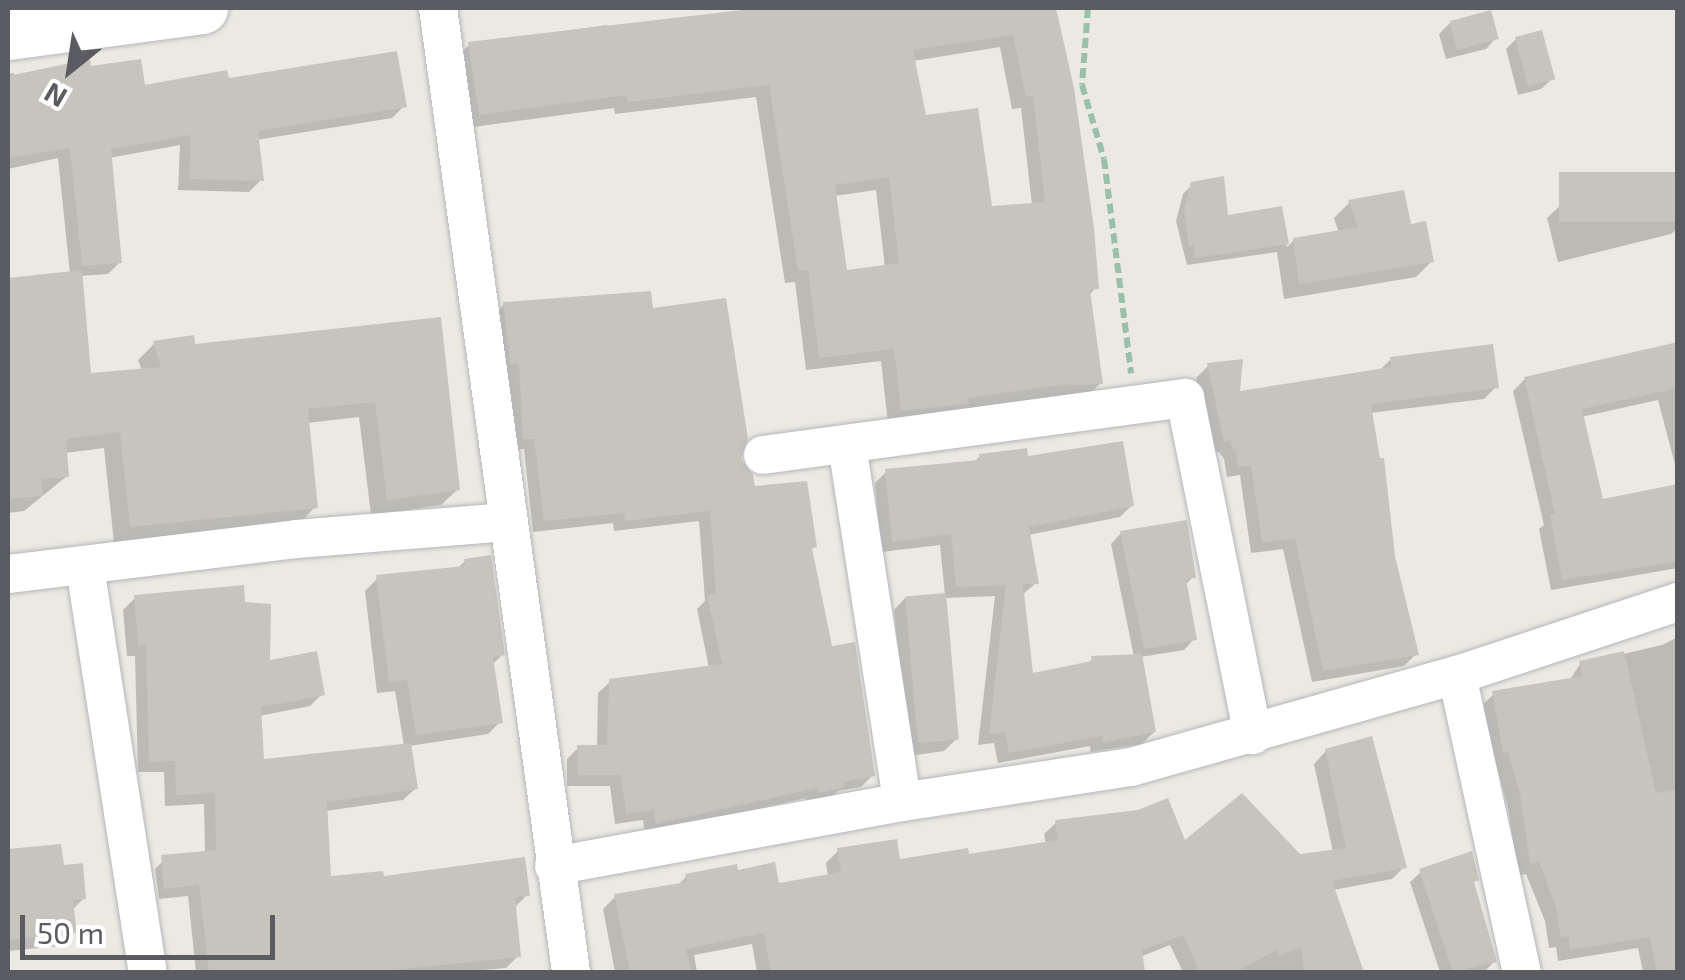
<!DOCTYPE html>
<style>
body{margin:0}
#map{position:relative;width:1685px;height:980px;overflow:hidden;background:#ebe9e1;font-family:"Exo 2",sans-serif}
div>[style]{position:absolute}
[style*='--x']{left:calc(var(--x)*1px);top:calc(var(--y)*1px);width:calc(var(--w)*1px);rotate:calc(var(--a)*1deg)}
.shadow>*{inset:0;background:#0003}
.building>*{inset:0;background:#c7c4be;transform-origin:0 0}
.path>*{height:6px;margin-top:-3px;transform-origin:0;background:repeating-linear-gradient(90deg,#9ac1a7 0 10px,transparent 0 15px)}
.roads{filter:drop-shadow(0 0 2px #b4b6bb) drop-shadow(0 0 2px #b4b6bb)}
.street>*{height:38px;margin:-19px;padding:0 19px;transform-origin:19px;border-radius:19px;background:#fff}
.secondary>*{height:52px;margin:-26px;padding:0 26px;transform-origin:26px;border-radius:26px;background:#fff}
span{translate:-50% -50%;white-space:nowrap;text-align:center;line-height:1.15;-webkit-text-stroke:10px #fff;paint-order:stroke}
.frame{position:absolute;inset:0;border:10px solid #5a5c61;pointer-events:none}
.north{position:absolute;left:20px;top:20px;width:100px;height:100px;-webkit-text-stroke:8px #fff;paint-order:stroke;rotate:210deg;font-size:28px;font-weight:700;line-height:40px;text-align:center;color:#5a5c61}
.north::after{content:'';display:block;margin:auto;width:35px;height:45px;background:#5a5c61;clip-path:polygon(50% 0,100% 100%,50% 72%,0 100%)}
.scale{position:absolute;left:20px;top:915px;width:255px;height:45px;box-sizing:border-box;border:5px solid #5a5c61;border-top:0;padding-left:12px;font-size:30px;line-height:35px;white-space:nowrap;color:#5a5c61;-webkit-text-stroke:8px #fff;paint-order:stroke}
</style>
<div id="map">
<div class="shadow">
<div style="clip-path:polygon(evenodd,754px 8px,1054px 8px,1096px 288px,1088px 296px,1101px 383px,1087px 396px,1036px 399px,888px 424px,881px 361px,806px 370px,795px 282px,785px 283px,756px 97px,615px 114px,614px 108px,466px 128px,456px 58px,470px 44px,607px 25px,608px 31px,748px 14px,754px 8px,1000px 47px,1012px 109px,1021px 108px,1032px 205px,990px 209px,924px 118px,913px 61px,1000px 47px,754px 8px,876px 190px,885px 268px,845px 272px,834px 196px,876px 190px)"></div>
<div style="clip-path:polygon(1450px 23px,1496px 38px,1486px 49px,1446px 59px,1439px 34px)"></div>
<div style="clip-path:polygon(1517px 38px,1552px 79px,1541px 89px,1518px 95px,1506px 49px)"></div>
<div style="clip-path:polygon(89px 69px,143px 88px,227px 81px,404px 106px,392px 118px,256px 140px,261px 180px,249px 192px,178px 190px,180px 145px,109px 158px,120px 262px,108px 274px,80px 276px,89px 376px,142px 371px,138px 360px,155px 343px,193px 347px,439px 320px,458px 489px,441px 505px,371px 515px,359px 417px,307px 423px,315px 507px,299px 524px,114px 543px,104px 448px,65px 453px,67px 476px,24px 511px,8px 513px,8px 281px,70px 274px,58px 158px,8px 169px,8px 74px,14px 73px,15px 78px)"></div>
<div style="clip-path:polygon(1678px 182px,1678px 228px,1671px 234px,1558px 262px,1547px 218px,1563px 203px)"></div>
<div style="clip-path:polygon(1193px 184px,1226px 218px,1280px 208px,1287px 247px,1294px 240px,1339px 233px,1334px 218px,1350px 202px,1431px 262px,1416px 277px,1284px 299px,1277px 252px,1187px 265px,1176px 221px,1183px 194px)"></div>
<div style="clip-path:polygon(504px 304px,651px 311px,753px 489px,810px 550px,830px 648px,873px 775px,861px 787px,838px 791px,830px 799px,807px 803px,806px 798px,645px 834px,643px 820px,615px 824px,610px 786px,567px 786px,567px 759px,578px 748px,597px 747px,598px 693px,610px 682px,709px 668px,697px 609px,705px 601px,699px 521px,614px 531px,613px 523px,533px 532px,524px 449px,512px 450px,508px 374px,499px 375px,493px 316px)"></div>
<div style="clip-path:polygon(1678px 345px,1678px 476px,1658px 400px,1581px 417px,1601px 502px,1678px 486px,1678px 568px,1551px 590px,1539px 529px,1544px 525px,1513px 391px,1525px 379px)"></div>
<div style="clip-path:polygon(1391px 359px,1496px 387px,1484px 399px,1370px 413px,1393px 556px,1416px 654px,1404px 666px,1312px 682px,1283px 549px,1251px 553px,1240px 475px,1227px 477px,1224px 459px,1219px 452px,1212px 453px,1196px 378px,1208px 366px,1237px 394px,1379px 371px)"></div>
<div style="clip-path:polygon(980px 456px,1025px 459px,1132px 505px,1120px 517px,1028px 535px,1036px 583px,1022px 595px,1031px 676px,1086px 665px,1092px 659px,1134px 657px,1111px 544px,1121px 533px,1193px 577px,1185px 585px,1194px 639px,1184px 650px,1140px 657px,1154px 732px,1142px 744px,1091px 752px,1090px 746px,998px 763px,994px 743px,978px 745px,995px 596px,944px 598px,957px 738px,944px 751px,909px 756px,894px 610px,906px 597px,945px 596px,940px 545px,881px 552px,875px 483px,887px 471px,973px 463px)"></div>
<div style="clip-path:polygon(465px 561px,502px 655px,492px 665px,500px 722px,488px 734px,409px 746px,415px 789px,403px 800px,325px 811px,328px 879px,381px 879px,527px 895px,515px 907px,518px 956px,506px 968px,463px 972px,196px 972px,188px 896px,159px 899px,155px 869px,167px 857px,205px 853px,204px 804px,165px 806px,164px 772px,138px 772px,135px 656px,127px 656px,123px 610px,135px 598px,242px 604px,268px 663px,322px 694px,310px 706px,259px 716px,261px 762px,404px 746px,395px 691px,377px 693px,365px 591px,378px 578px,457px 569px)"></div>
<div style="clip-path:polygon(1678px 637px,1678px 972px,1643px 972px,1638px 948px,1558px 961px,1556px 947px,1549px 948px,1545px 921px,1526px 874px,1518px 875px,1508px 808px,1496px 763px,1491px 764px,1481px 706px,1494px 694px,1569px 681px,1580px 664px,1662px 645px)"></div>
<div style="clip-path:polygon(1326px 751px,1404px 867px,1392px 879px,1333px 890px,1361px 972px,1183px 972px,1170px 945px,1140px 957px,1142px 972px,869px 972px,868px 966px,818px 972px,757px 972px,752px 944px,694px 955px,697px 972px,615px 972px,603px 909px,615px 897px,677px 886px,686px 877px,736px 873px,778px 886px,828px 877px,826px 863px,838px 851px,898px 861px,967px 857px,1046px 845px,1044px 834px,1057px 822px,1299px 857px,1333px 852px,1314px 764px)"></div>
<div style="clip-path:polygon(59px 847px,62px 868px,84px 898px,72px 910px,74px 932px,60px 946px,8px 951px,8px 852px)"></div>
<div style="clip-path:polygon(1421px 872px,1494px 962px,1484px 972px,1440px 972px,1410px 882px)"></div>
</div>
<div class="building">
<div style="clip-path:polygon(evenodd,760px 8px,1056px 8px,1074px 88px,1094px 228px,1099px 289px,1090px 290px,1103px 384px,1051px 386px,968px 398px,969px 404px,901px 411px,894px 349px,819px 358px,808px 270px,798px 271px,769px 85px,628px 102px,627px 95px,479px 115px,468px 42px,760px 8px,1013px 35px,1026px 97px,1033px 96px,1045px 202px,992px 206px,978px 108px,926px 115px,913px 50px,1013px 35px,760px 8px,889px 177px,899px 263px,847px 270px,835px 185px,889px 177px)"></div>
<div style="left:1491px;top:10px;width:30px;height:43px;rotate:75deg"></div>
<div style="left:1542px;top:30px;width:51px;height:28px;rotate:75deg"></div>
<div style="clip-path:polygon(397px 51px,407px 107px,258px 131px,264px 181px,189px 179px,191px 135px,111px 149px,122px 263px,82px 266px,70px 148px,8px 158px,8px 76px,90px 59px,91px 66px,141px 59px,145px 85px,227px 70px,229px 78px)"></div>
<div style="left:1678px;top:172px;width:50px;height:119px;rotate:90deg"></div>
<div style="clip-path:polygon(1224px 176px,1228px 215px,1282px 206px,1289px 244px,1195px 258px,1193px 245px,1189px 246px,1184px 210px,1191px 182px)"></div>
<div style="clip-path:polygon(1404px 190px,1411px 224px,1426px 221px,1434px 262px,1299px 284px,1293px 238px,1358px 227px,1348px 200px)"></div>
<div style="clip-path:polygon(82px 270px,91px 373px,161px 367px,153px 341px,194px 335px,195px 344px,441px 317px,460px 490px,387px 500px,375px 402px,308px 409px,318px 508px,130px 527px,120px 432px,66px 439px,69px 477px,41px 479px,43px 496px,8px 499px,8px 278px)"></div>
<div style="clip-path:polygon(651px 291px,653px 308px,726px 298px,748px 439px,741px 459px,753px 475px,755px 486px,807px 481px,817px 547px,812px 548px,832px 646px,855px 642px,875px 776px,843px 782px,844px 788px,818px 793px,817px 788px,656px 824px,654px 810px,626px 814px,621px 775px,578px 775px,577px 745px,607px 745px,609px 679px,722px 664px,707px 595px,716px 593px,710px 511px,625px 521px,624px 513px,544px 521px,534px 439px,523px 439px,519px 364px,510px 365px,503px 302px)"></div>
<div style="clip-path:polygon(1678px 342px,1678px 388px,1582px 409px,1603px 499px,1678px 484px,1678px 561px,1562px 580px,1550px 515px,1555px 514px,1524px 377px)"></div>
<div style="clip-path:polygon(1493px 344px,1499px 388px,1371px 404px,1380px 458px,1384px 458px,1395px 556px,1419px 655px,1323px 671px,1295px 538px,1262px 543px,1251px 465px,1238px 467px,1235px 448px,1234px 452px,1230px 441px,1224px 442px,1207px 363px,1243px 359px,1240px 391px,1391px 367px,1390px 357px)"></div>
<div style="clip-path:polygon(1123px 441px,1134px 506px,1029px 527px,1039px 584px,1023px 584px,1033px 673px,1092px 661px,1091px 656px,1142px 654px,1156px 732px,1103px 742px,1102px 736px,1009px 753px,1005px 732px,989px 734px,1006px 585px,956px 587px,951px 534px,892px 542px,885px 469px,979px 460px,979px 454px,1027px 448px,1028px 456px)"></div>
<div style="clip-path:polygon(1187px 520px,1196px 578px,1186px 579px,1197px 640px,1144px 649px,1120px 531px)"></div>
<div style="clip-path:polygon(491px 555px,505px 655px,493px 657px,503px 723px,416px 735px,407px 680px,389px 682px,376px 575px,465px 566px,464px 559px)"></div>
<div style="clip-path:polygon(244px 585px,245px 602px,271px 604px,270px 660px,317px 651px,325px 695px,261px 707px,264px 759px,411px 743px,418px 789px,327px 802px,331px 876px,383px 871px,384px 876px,525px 857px,530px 896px,515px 897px,521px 957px,374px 972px,209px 972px,199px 885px,164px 889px,161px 855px,216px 850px,215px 793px,176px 795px,175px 761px,149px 762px,146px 645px,138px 646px,134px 595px)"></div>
<div style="left:946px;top:593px;width:147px;height:41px;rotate:85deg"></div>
<div style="clip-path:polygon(1624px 651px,1656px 793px,1678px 789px,1678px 972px,1657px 972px,1650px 937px,1570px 950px,1568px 936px,1561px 937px,1556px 908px,1539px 862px,1530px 864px,1520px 794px,1508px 752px,1503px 753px,1492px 691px,1582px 676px,1579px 661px)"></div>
<div style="clip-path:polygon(1372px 736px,1407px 868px,1332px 881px,1364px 972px,1304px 972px,1301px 947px,1279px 956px,1276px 950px,1236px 972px,1200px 972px,1183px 935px,1142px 950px,1145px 972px,771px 972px,764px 933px,686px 949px,691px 972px,630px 972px,614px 894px,687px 882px,685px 874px,737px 864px,738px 870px,775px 862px,779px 883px,841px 872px,837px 848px,897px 839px,900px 859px,968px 848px,969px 854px,1058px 840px,1055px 820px,1138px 810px,1168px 798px,1185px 840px,1242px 793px,1300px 854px,1346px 848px,1325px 749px)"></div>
<div style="clip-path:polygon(61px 844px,64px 865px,83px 863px,86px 899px,73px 900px,77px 933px,8px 940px,8px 849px)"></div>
<div style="clip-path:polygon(1472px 851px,1479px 880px,1474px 882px,1497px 962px,1453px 972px,1419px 869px)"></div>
</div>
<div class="path">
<div style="--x:1088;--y:8;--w:77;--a:94.5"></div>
<div style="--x:1082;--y:85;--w:77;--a:73.4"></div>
<div style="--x:1104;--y:159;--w:216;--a:82.8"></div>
</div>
<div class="roads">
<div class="street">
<div style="--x:438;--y:8;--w:973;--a:82.14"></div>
<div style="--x:847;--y:445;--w:361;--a:81.2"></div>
<div style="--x:763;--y:455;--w:426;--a:-7.7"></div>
<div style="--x:1185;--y:398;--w:344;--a:78.6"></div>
<div style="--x:85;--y:567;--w:410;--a:81.2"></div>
<div style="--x:8;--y:574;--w:291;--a:-6.9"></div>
<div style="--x:297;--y:539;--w:211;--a:-4.6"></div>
<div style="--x:1457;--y:675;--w:304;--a:77.7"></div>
<div style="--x:554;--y:866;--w:354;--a:-10.4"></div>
<div style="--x:902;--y:802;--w:232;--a:-8.7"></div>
<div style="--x:1131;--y:767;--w:339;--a:-15.8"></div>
<div style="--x:1457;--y:675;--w:233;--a:-18.3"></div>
</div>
<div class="secondary">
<div style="--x:8;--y:34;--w:196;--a:-7.6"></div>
</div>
</div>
<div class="frame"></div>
<div class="north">N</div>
<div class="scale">50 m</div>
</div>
